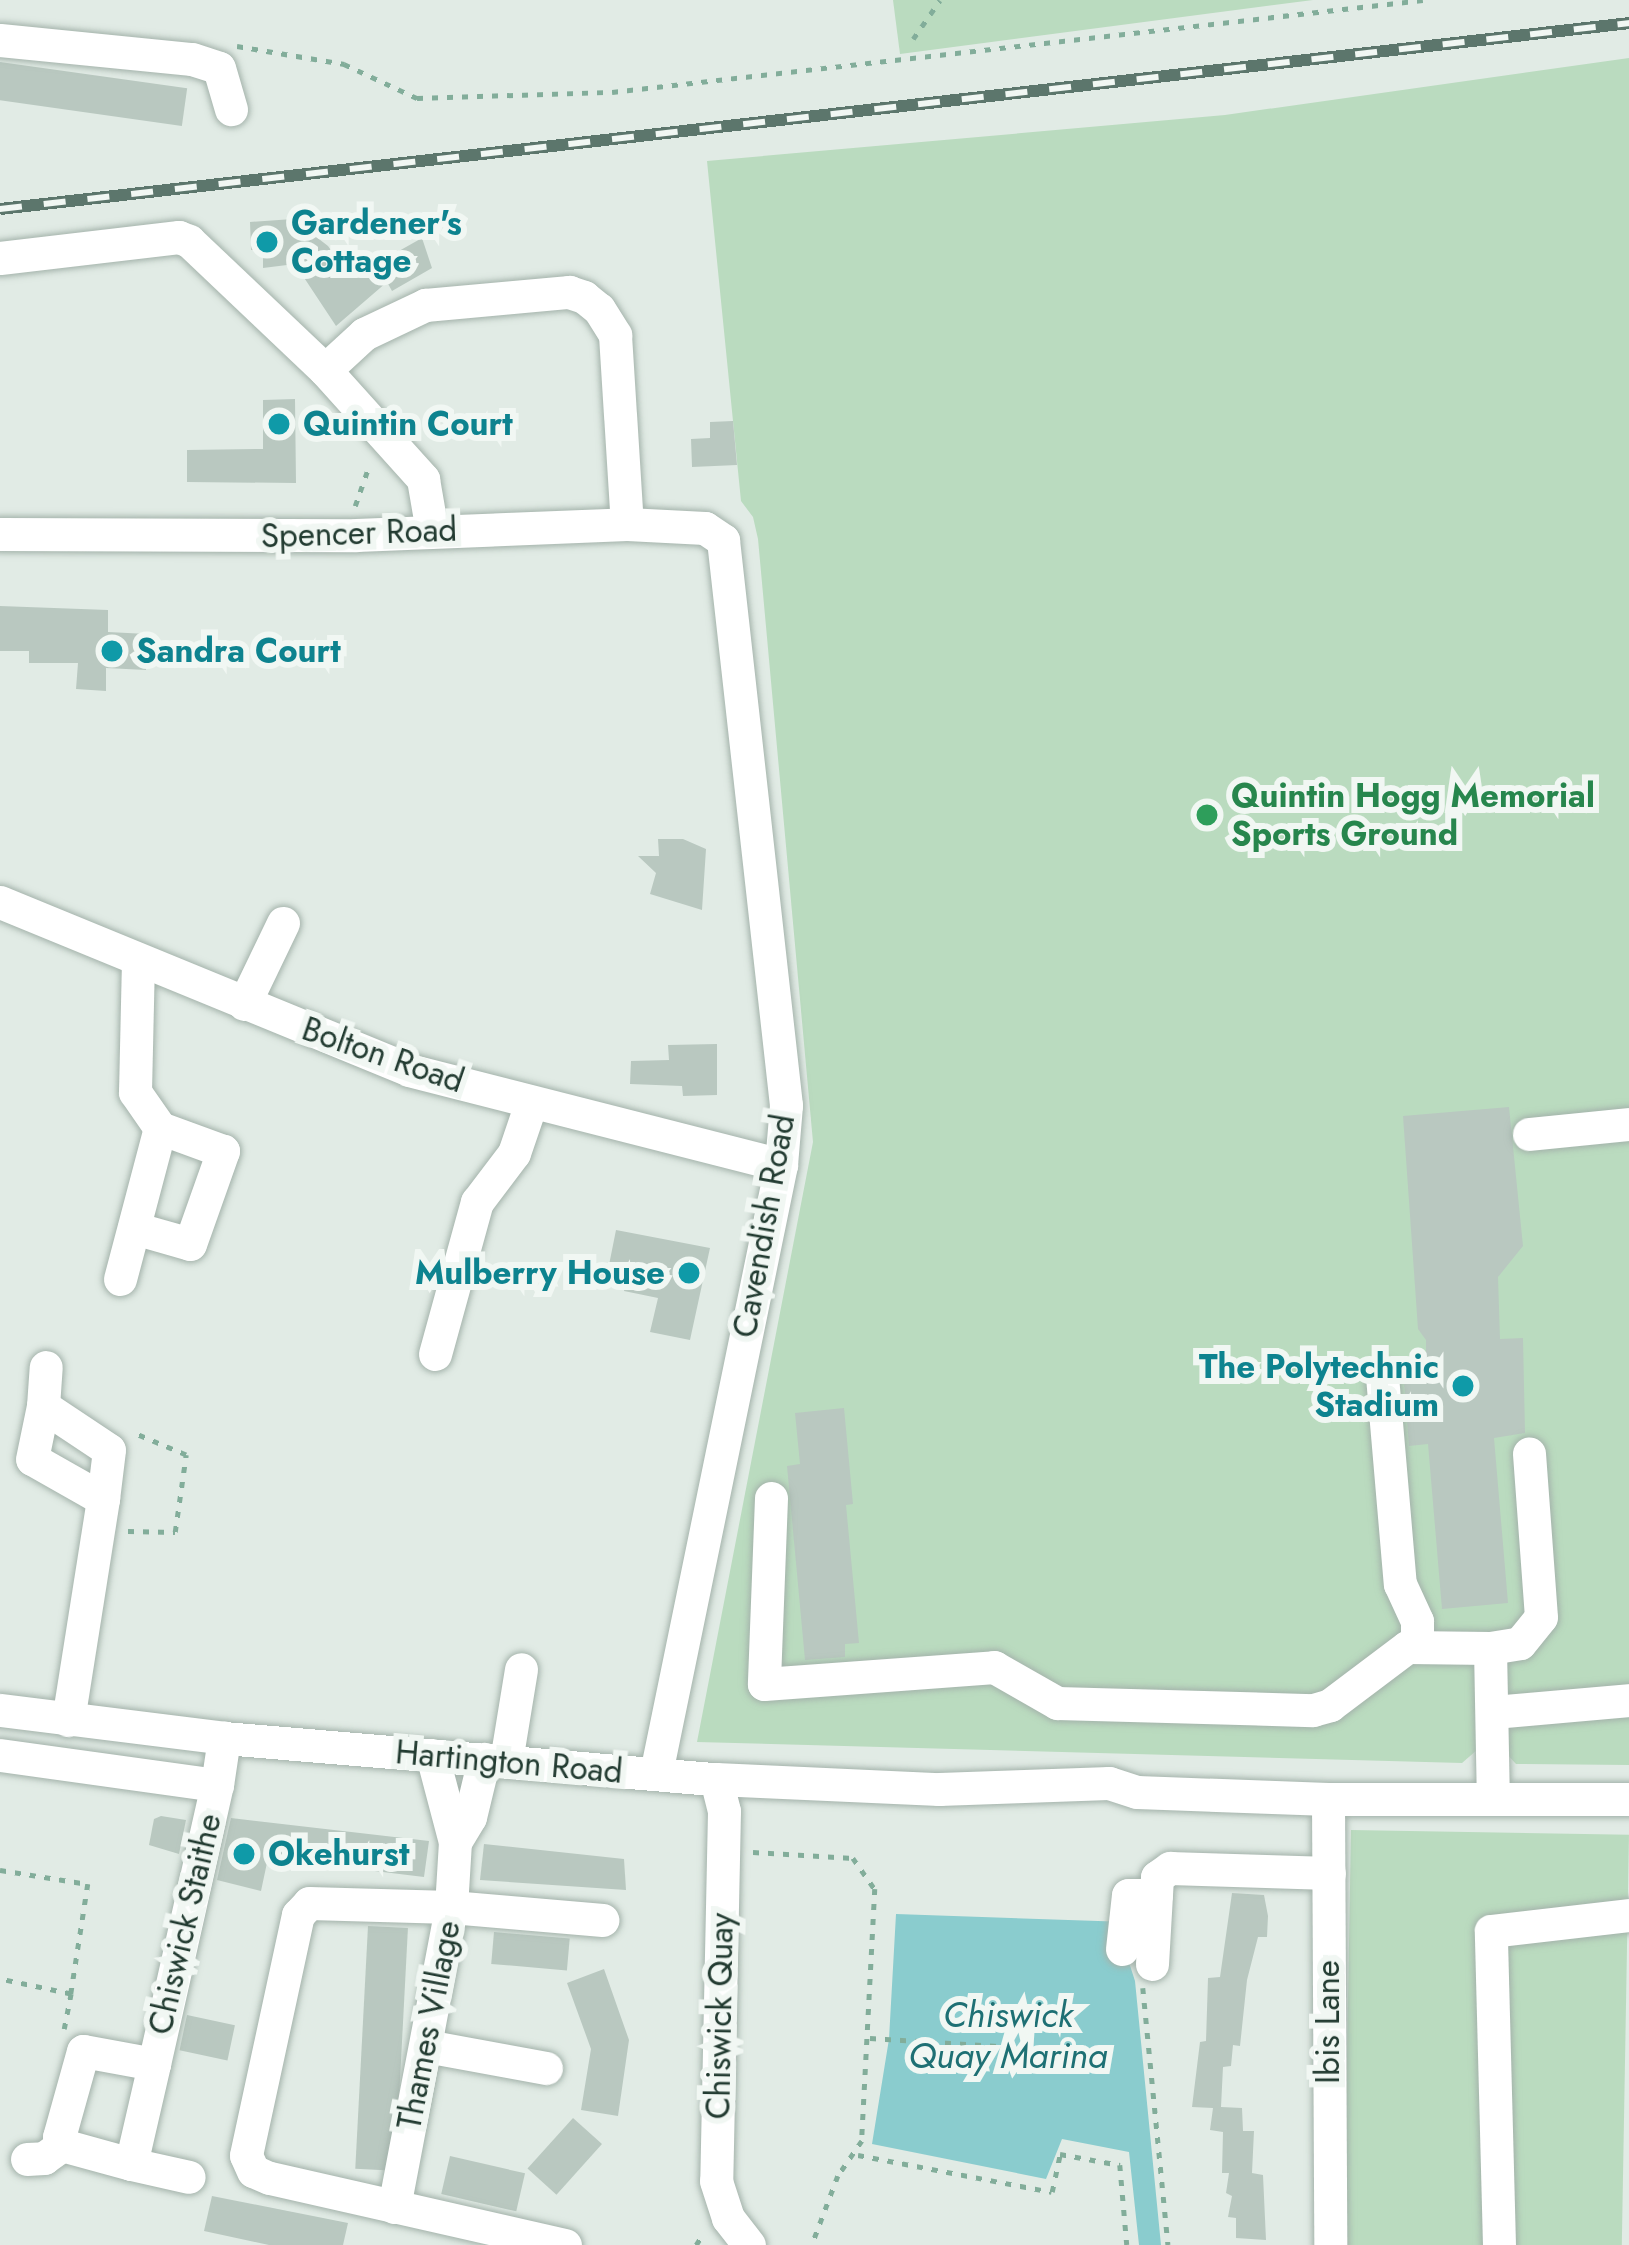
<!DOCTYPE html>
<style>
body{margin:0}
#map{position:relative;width:1629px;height:2245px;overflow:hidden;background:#e1ebe5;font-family:Jost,sans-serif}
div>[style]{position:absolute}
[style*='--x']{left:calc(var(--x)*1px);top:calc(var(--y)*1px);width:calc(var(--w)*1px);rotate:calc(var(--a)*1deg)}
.green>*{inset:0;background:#badbbf;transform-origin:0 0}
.water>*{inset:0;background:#8accce}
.building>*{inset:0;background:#b9c8c0;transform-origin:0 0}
.path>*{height:4.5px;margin-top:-2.25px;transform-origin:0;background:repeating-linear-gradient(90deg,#82ad9a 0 6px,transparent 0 15px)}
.roads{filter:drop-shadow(0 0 3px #a4b3ab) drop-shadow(0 0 3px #a4b3ab)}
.minor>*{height:33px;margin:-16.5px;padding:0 16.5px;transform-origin:16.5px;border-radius:16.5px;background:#fff}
.rail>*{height:12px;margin-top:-6px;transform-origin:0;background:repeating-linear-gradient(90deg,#f1f7f3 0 22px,#5c766c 0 44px);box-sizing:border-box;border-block:3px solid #5c766c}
.dots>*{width:33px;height:33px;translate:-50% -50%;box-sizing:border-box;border:6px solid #f1f7f3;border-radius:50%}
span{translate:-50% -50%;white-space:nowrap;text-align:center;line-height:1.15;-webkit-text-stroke:12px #f1f7f3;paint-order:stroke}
.culture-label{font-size:33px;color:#0d838f;font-weight:700}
.left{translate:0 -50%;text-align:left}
.right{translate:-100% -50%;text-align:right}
.street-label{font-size:33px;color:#223b31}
.leisure-label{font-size:33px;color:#27864d;font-weight:700}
.water-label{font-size:36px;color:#1e7074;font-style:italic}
</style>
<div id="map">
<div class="green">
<div style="clip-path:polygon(893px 0,1313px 0,900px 54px)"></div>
<div style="clip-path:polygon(1629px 58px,1629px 1765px,1516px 1764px,1504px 1751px,1477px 1750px,1462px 1763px,697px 1742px,813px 1142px,758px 539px,753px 517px,741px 501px,707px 161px,1225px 115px)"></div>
<div style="left:1351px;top:1830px;width:278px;height:415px;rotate:1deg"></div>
</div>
<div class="water">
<div style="clip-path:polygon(896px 1914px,1128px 1922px,1127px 1956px,1135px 1981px,1161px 2245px,1139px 2245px,1129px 2152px,1062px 2139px,1046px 2179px,872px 2144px,889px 2039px)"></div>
</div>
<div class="building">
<div style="left:0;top:62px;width:189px;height:38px;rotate:8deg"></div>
<div style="clip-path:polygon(293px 219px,328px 246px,351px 278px,422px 238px,432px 268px,392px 291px,387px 282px,336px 326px,295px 264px,263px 268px,263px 249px,251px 250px,250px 222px)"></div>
<div style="clip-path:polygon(295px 399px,296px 483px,187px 482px,187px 450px,263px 449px,263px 400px)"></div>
<div style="clip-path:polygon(733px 421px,737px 465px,692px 467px,691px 439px,710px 438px,710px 422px)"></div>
<div style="clip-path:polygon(0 606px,108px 610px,108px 632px,147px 634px,146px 670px,106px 668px,106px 691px,76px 689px,78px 663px,29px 663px,29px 651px,0 651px)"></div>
<div style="clip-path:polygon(658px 839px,683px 839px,706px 849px,702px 910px,650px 894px,656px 873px,638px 856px,659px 856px)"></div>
<div style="clip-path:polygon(717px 1044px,717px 1095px,683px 1096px,682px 1086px,630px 1084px,631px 1061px,669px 1060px,668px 1045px)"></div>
<div style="clip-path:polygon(1509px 1107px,1523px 1246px,1498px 1277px,1500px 1339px,1523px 1338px,1525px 1433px,1494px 1438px,1508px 1603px,1442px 1609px,1428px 1444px,1409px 1446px,1404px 1382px,1426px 1365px,1426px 1340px,1418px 1329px,1403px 1116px)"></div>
<div style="clip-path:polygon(616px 1230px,710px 1248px,690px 1340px,650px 1332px,658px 1298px,624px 1291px,626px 1278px,607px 1275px)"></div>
<div style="clip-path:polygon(844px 1408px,853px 1504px,846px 1505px,859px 1643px,845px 1644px,845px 1657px,805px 1660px,787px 1466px,800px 1464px,795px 1413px)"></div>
<div style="clip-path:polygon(161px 1816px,186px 1820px,179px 1854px,149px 1845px,154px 1819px)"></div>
<div style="clip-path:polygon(231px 1818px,429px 1841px,424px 1877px,268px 1858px,261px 1891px,217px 1880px)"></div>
<div style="clip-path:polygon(484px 1844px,624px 1859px,626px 1890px,480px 1880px)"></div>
<div style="clip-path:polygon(1232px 1893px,1264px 1895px,1268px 1916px,1267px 1937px,1258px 1937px,1247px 1980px,1240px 2046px,1233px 2045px,1231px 2066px,1223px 2067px,1221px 2107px,1242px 2108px,1243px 2131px,1254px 2131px,1252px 2173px,1263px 2175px,1266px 2240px,1236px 2238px,1236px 2218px,1228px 2217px,1232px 2196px,1226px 2193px,1229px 2173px,1222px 2173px,1223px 2132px,1210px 2130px,1213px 2108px,1192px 2107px,1200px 2042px,1206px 2041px,1208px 1978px,1220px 1977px)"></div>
<div style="left:368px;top:1926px;width:40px;height:243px;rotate:3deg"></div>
<div style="left:494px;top:1932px;width:76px;height:32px;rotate:5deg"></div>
<div style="clip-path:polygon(604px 1969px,629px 2040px,618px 2116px,581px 2110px,591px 2049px,567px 1983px)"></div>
<div style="left:187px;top:2015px;width:49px;height:36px;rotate:12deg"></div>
<div style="left:573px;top:2118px;width:39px;height:68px;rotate:42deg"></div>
<div style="left:450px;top:2156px;width:77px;height:39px;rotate:13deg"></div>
<div style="clip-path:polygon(212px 2196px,348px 2223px,343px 2245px,269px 2245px,204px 2231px)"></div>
</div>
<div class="path">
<div style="--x:913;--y:39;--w:47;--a:-55.3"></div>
<div style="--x:237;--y:46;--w:109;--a:9.5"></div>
<div style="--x:344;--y:64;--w:81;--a:25"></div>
<div style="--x:417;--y:98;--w:195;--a:-1.8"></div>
<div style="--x:612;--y:92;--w:816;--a:-6.47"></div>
<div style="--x:355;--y:506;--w:42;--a:-70.7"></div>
<div style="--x:128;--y:1531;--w:47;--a:1.2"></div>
<div style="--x:175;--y:1532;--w:78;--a:-81.9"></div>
<div style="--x:186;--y:1455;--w:54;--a:-157.2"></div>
<div style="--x:753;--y:1852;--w:100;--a:3.4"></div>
<div style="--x:853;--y:1858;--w:38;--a:55"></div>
<div style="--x:875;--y:1889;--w:252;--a:93"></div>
<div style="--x:862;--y:2141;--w:42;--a:124.4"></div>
<div style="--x:838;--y:2176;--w:74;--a:110.6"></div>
<div style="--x:0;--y:1870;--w:89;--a:9"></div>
<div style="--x:88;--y:1884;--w:111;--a:98.8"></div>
<div style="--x:71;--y:1994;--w:73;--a:-168.1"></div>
<div style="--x:1143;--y:1988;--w:258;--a:84.4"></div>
<div style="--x:64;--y:2029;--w:36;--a:-79"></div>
<div style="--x:870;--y:2038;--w:192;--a:3.6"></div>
<div style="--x:858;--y:2155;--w:197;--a:10.8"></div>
<div style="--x:1052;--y:2192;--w:39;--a:-78"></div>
<div style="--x:1060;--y:2154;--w:61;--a:10.4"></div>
<div style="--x:1120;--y:2165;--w:80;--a:85"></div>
<div style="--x:696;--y:2245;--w:13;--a:-58"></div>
</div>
<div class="roads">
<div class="minor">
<div style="--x:0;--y:40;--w:193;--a:5.7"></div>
<div style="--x:192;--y:59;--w:28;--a:18"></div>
<div style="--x:219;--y:68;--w:43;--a:73.7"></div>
<div style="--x:0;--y:258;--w:180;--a:-6.7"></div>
<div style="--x:179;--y:237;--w:11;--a:22"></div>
<div style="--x:189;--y:241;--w:187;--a:43.5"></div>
<div style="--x:325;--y:370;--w:147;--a:48"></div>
<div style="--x:423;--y:479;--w:53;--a:80.2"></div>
<div style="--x:325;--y:370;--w:53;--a:-42.7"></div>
<div style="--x:364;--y:334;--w:68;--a:-25.4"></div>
<div style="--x:425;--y:305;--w:145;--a:-5.2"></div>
<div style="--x:569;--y:292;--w:16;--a:18"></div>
<div style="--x:584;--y:297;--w:19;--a:39"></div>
<div style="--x:599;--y:309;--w:31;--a:58"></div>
<div style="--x:615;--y:335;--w:189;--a:86.4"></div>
<div style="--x:0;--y:534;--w:356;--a:0.2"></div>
<div style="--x:356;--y:535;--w:271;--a:-2.3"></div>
<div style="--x:627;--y:524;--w:78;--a:2.9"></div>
<div style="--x:705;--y:528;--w:22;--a:34"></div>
<div style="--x:723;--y:540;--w:569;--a:83.64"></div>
<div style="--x:786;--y:1105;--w:60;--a:94.8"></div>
<div style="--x:781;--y:1165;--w:621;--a:101.62"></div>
<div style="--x:0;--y:902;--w:442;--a:22.3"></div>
<div style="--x:409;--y:1070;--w:384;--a:14.3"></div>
<div style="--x:244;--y:1004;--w:90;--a:-64.3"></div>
<div style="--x:1529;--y:1134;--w:100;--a:-5.7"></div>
<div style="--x:134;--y:1228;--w:58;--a:15.9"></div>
<div style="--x:190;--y:1244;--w:99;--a:-70.5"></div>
<div style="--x:223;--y:1151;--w:67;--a:-159.9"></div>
<div style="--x:120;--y:1279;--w:156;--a:-75.2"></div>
<div style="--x:160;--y:1128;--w:44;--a:-124.8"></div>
<div style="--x:135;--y:1092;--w:130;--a:-88.7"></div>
<div style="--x:435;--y:1354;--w:158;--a:-74.6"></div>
<div style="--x:477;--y:1202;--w:61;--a:-52.9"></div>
<div style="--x:514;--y:1153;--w:53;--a:-71.2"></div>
<div style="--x:1382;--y:1376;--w:209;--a:85.1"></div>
<div style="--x:1400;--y:1584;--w:41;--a:65.3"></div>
<div style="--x:1417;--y:1621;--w:25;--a:90"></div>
<div style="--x:43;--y:1406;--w:79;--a:33.7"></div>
<div style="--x:109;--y:1450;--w:49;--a:97"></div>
<div style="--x:103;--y:1499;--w:81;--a:-150.6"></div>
<div style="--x:32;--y:1459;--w:54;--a:-78.3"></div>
<div style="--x:43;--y:1406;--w:39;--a:-86"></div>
<div style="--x:771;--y:1498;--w:186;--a:92.2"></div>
<div style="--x:764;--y:1684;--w:231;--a:-4.2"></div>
<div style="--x:994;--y:1667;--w:73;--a:29.7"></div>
<div style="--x:1057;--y:1703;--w:256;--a:1.6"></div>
<div style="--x:1313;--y:1710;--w:18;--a:-16"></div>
<div style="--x:1330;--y:1705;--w:96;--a:-37"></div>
<div style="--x:1407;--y:1647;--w:83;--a:0.7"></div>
<div style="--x:1490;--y:1648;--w:151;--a:88.9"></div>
<div style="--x:1490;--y:1648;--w:30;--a:-9"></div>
<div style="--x:1520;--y:1643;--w:33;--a:-51"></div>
<div style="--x:1541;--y:1617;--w:164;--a:-94.2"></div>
<div style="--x:0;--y:1710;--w:226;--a:7.1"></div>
<div style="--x:224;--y:1738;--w:494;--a:4.8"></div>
<div style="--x:716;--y:1779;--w:223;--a:2.6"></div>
<div style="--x:939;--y:1789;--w:170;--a:-2"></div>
<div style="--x:1109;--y:1783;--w:29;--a:18"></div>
<div style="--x:1137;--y:1792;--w:191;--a:2.1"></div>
<div style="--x:1328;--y:1799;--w:301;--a:0"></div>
<div style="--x:1493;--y:1712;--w:137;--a:-5"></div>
<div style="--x:68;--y:1720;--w:224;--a:-81"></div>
<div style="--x:0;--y:1755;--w:219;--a:7.9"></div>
<div style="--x:432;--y:1755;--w:90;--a:75.2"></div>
<div style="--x:455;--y:1842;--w:29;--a:-59"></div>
<div style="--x:470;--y:1817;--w:60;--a:-76.4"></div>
<div style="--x:506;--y:1761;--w:93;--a:-80.7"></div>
<div style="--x:716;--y:1779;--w:33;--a:76"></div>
<div style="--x:724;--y:1811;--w:370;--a:91.2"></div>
<div style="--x:716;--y:2181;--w:39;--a:72"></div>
<div style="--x:728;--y:2218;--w:34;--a:52"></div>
<div style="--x:1328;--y:1799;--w:446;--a:89.7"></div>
<div style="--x:1122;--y:1949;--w:54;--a:-83.7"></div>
<div style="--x:1128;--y:1895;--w:28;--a:0"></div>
<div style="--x:1152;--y:1964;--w:87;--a:-86.7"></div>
<div style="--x:1157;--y:1877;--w:16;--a:-35"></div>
<div style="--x:1170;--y:1868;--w:159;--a:1.8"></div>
<div style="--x:426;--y:2046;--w:122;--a:10.4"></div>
<div style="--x:154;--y:2064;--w:72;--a:-169.6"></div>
<div style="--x:83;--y:2051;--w:89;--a:105.6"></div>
<div style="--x:59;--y:2137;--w:9;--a:69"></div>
<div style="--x:62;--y:2145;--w:72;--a:15.4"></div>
<div style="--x:131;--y:2164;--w:103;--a:-77"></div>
<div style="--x:154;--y:2064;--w:286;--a:-77.3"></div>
<div style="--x:217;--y:1785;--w:48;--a:-81.5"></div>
<div style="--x:27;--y:2159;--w:17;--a:-3"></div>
<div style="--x:44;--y:2158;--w:22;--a:-36"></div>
<div style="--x:131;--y:2164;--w:59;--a:12.6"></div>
<div style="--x:394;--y:2207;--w:305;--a:-79.2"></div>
<div style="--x:451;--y:1907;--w:65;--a:-86.5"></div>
<div style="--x:565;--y:2245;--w:303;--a:-167.2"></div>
<div style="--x:269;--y:2178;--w:17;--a:-156"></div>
<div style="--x:253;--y:2171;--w:17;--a:-114"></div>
<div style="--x:246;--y:2155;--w:246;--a:-77.8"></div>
<div style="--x:298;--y:1915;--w:16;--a:-47"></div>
<div style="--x:309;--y:1903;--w:142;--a:1.6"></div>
<div style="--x:451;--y:1907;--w:152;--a:4.9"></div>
<div style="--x:1499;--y:2245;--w:314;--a:-91.5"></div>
<div style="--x:1491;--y:1931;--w:139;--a:-6.6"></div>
</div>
</div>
<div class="rail">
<div style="--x:0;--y:209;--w:1640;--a:-6.51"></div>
</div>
<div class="dots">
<div style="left:267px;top:242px;background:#0f9aa8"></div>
<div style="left:279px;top:424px;background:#0f9aa8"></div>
<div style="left:112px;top:651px;background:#0f9aa8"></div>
<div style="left:1207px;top:815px;background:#2e9e5b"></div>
<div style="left:689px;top:1273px;background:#0f9aa8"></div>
<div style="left:1463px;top:1386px;background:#0f9aa8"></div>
<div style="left:244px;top:1854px;background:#0f9aa8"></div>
</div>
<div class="culture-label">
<span class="left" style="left:291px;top:242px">Gardener's<br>Cottage</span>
<span class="left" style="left:303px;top:424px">Quintin Court</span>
<span class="left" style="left:136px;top:651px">Sandra Court</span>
<span class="right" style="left:665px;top:1273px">Mulberry House</span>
<span class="right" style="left:1439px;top:1386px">The Polytechnic<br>Stadium</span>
<span class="left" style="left:268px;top:1854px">Okehurst</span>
</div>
<div class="street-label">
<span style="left:359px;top:533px;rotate:-2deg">Spencer Road</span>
<span style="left:383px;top:1055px;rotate:19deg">Bolton Road</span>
<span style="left:764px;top:1226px;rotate:-80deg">Cavendish Road</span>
<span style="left:509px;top:1762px;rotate:5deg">Hartington Road</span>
<span style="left:185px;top:1924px;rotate:-77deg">Chiswick Staithe</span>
<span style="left:720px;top:2016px;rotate:-89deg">Chiswick Quay</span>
<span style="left:1328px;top:2022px;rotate:-90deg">Ibis Lane</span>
<span style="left:429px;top:2025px;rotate:-79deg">Thames Village</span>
</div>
<div class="leisure-label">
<span class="left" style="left:1231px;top:815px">Quintin Hogg Memorial<br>Sports Ground</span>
</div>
<div class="water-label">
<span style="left:1008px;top:2035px">Chiswick<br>Quay Marina</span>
</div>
</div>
